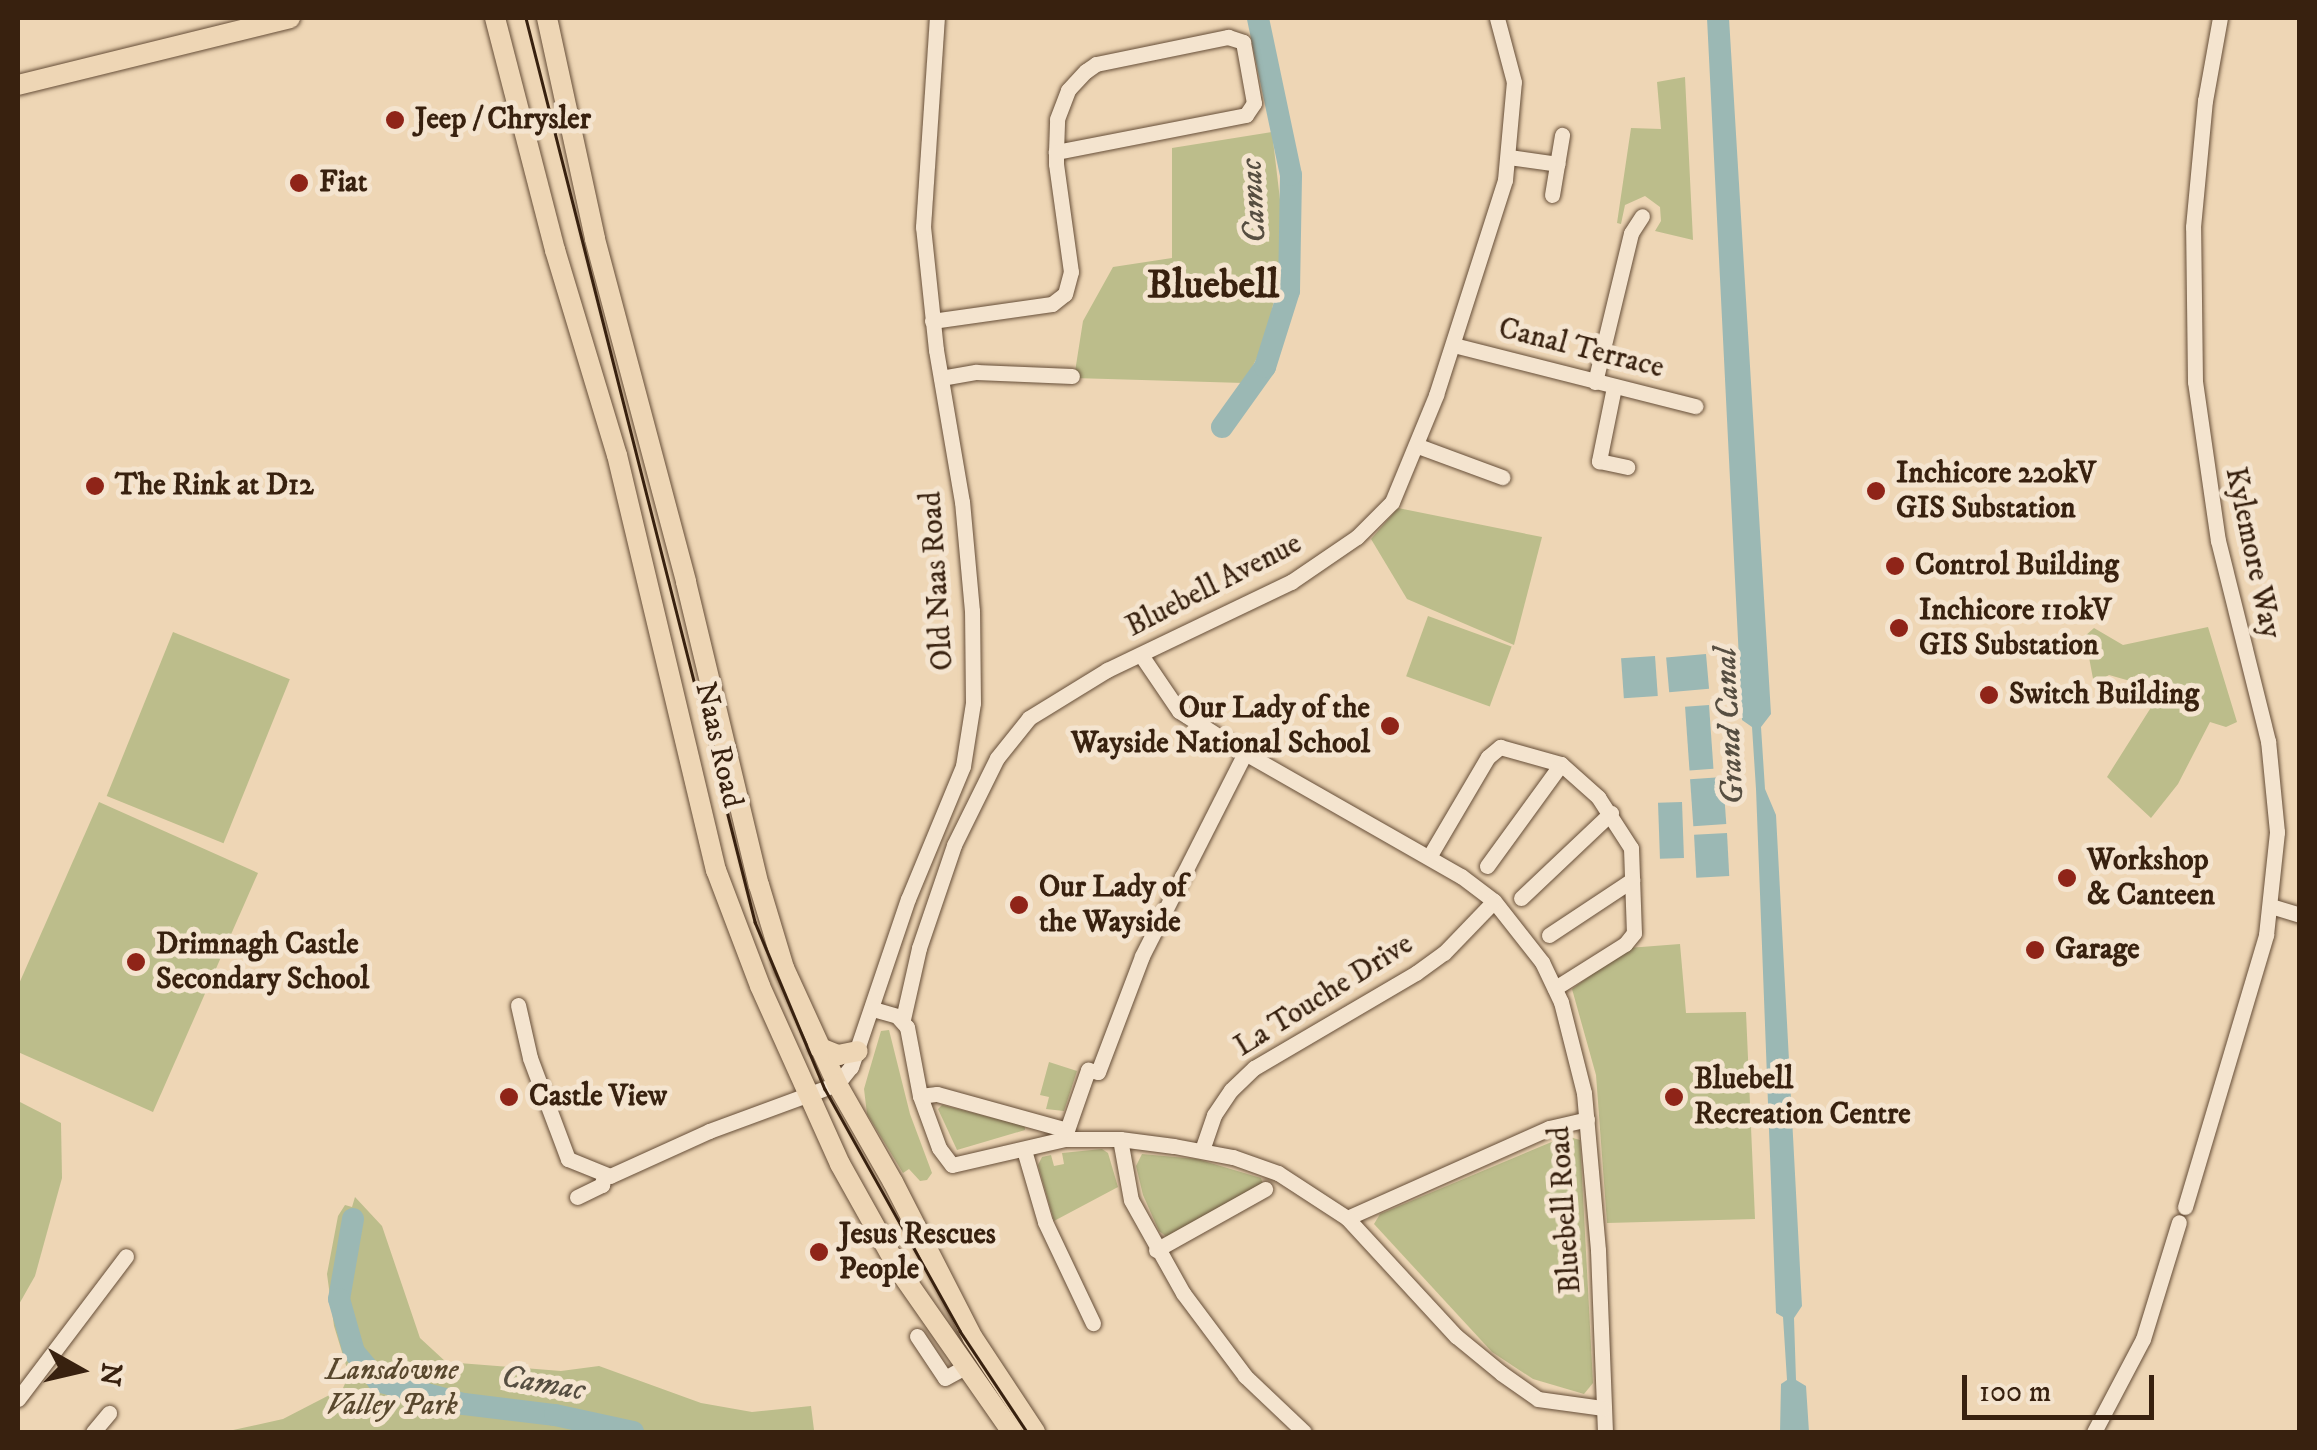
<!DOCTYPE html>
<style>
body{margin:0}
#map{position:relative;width:2317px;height:1450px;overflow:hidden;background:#eed6b5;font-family:"IM FELL DW Pica",serif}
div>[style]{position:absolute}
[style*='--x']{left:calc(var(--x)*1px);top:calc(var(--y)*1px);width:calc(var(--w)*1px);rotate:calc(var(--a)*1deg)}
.green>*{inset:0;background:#bcbd8b;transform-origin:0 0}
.water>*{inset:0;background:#9bb8b4;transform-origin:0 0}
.river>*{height:22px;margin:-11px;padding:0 11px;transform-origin:11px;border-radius:11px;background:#9bb8b4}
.roads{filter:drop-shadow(0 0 2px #664e38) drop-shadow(0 0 2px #664e38)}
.minor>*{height:15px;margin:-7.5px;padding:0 7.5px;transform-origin:7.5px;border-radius:7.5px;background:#f4e4cf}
.major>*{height:20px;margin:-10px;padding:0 10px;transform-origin:10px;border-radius:10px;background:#eed6b5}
.tram>*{height:2.5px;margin:-1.25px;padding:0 1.25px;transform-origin:1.25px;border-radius:1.25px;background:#38210f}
.dots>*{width:28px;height:28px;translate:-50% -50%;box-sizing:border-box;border:5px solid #f4e4cf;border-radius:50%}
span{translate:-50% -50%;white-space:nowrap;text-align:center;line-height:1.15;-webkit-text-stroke:10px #f4e4cf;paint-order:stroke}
.poi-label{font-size:30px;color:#38210f;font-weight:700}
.left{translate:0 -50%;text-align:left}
.right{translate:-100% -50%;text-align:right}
.street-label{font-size:30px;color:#38210f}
.park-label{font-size:30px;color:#59482e;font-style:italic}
.water-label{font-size:32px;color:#564e41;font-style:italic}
.district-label{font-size:40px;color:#38210f;font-weight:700}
.frame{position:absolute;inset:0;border:20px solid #38210f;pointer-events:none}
.north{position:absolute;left:30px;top:1320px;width:100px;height:100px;-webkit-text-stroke:8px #f4e4cf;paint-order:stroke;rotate:98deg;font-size:28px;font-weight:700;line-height:40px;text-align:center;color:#38210f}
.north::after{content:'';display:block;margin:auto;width:35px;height:45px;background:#38210f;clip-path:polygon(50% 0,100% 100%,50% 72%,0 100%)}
.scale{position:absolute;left:1962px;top:1375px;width:192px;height:45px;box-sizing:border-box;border:5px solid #38210f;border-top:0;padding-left:12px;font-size:30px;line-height:35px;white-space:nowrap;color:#38210f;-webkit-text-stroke:8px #f4e4cf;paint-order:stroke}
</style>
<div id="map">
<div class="green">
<div style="clip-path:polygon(1685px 77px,1693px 240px,1655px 231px,1661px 221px,1660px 207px,1645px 196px,1625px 205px,1621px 224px,1617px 223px,1631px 128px,1661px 129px,1657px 82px)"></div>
<div style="clip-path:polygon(1272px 132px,1283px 225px,1277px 286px,1265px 342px,1244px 383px,1074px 378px,1083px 321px,1113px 267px,1172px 258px,1172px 148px)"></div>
<div style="clip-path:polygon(1398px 508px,1542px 537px,1514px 645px,1407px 599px,1371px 539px)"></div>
<div style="left:1428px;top:616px;width:89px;height:64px;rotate:20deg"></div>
<div style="clip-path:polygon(2208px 627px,2237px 722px,2226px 727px,2210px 722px,2178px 784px,2151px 818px,2107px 777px,2162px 690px,2109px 675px,2094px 684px,2085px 636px,2094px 628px,2123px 645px)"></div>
<div style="left:173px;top:632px;width:126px;height:177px;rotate:22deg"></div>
<div style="clip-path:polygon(99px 802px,258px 873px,153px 1112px,18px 1052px,18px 986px)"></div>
<div style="clip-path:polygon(1680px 944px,1686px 1013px,1746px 1012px,1755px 1219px,1607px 1223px,1596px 1075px,1572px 989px,1628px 948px)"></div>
<div style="clip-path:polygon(889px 1030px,910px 1114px,932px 1173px,927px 1180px,920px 1181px,909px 1169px,903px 1173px,867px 1114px,864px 1089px,868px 1075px,881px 1031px)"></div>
<div style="clip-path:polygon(1049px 1062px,1077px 1071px,1064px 1111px,1046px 1109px,1049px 1097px,1040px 1095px)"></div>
<div style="clip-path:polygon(18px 1101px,61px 1123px,62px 1178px,35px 1276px,18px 1306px)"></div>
<div style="clip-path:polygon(942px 1105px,1025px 1126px,1025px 1130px,957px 1150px,938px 1109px)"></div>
<div style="clip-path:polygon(1566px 1136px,1580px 1140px,1593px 1383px,1584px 1394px,1533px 1379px,1492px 1352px,1374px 1224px,1380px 1214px)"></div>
<div style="clip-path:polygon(1102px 1149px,1108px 1153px,1118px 1187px,1054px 1221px,1038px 1165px,1042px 1157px,1051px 1155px,1054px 1166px,1064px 1164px,1062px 1153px)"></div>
<div style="clip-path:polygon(1142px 1154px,1197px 1159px,1261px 1178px,1263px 1184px,1167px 1237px,1159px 1231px,1143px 1195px,1136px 1166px)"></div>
<div style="clip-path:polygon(355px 1197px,382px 1226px,420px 1338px,446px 1362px,561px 1371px,599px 1366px,701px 1403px,752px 1412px,811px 1406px,814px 1430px,822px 1432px,224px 1432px,283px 1419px,343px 1388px,349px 1375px,334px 1326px,327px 1274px,338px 1216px,345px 1205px,352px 1207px)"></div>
</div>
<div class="water">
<div style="clip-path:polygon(1707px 18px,1729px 18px,1771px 714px,1761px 727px,1765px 789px,1776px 815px,1802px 1306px,1794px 1318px,1796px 1380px,1806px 1386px,1809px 1432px,1780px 1432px,1781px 1384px,1787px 1380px,1783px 1317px,1776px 1313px,1756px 789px,1752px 727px,1742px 720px)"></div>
<div style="left:1706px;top:654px;width:35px;height:40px;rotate:85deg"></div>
<div style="left:1655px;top:656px;width:40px;height:34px;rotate:86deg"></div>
<div style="left:1709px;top:705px;width:64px;height:24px;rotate:86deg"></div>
<div style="left:1723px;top:777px;width:47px;height:33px;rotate:86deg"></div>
<div style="left:1682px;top:802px;width:56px;height:24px;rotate:88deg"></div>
<div style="left:1727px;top:833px;width:43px;height:33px;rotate:87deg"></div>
</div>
<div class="river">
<div style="--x:1222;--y:427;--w:74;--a:-54.4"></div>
<div style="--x:1265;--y:367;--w:80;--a:-72.5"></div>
<div style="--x:1289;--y:291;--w:116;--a:-89"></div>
<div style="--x:1291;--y:175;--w:160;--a:-101.9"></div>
<div style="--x:353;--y:1219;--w:81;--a:99.9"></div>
<div style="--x:339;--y:1299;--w:55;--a:74.2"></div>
<div style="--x:354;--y:1352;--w:38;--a:50"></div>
<div style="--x:378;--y:1381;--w:89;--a:15"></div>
<div style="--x:464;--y:1404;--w:92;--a:6.9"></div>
<div style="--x:555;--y:1415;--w:80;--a:12.3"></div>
</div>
<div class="roads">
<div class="minor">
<div style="--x:1509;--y:157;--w:49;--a:8.1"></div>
<div style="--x:1552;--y:195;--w:61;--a:-80.5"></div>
<div style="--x:932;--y:321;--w:121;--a:-8.1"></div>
<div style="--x:1052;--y:304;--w:16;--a:-38"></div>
<div style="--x:1065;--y:294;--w:23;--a:-75"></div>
<div style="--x:1071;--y:272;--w:109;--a:-97.9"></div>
<div style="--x:1056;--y:164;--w:12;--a:-90"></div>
<div style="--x:1056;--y:152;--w:33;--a:-88"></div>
<div style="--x:1057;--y:119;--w:31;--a:-69"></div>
<div style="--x:1068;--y:90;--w:26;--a:-47"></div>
<div style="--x:1086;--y:71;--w:12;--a:-35"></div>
<div style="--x:1096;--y:64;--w:135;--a:-11.6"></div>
<div style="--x:1228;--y:37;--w:16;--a:18"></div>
<div style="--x:1243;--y:42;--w:62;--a:79.8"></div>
<div style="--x:1254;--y:103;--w:14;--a:124"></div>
<div style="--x:1246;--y:115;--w:194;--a:169"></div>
<div style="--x:1454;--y:345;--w:249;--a:14.2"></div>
<div style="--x:941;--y:378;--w:36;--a:-10"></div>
<div style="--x:976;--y:372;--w:96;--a:2.4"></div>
<div style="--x:1595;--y:382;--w:153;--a:-76.4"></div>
<div style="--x:1631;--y:233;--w:20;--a:-57"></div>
<div style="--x:1614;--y:387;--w:76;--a:101.5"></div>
<div style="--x:1599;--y:461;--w:29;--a:12"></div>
<div style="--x:1418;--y:446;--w:90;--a:20.3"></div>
<div style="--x:1141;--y:655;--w:68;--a:55.8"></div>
<div style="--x:1179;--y:711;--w:78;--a:32.5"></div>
<div style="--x:1429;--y:857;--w:116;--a:-59.5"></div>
<div style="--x:1488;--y:757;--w:16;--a:-40"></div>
<div style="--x:1500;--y:747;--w:63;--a:15.6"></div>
<div style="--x:1561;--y:764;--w:50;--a:41.7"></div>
<div style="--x:1598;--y:797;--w:61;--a:57.1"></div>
<div style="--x:1631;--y:848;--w:85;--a:88"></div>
<div style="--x:1634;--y:933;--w:14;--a:129"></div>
<div style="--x:1625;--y:944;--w:83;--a:147.8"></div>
<div style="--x:1487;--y:866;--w:126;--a:-54"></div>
<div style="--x:1521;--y:898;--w:124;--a:-43.4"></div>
<div style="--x:2271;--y:906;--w:30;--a:17"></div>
<div style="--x:1549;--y:935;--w:100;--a:-33.5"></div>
<div style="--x:518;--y:1005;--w:54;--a:77.2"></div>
<div style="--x:530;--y:1058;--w:108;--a:69.4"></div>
<div style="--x:568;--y:1159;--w:45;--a:22"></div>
<div style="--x:610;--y:1176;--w:109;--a:-24.4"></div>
<div style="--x:709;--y:1131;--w:136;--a:-20.2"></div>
<div style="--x:837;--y:1084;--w:22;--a:-51"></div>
<div style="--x:851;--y:1067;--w:177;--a:-71.3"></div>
<div style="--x:908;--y:899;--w:144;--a:-67.5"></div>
<div style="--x:963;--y:766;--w:64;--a:-81"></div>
<div style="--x:973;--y:703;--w:92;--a:-90.6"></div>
<div style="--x:972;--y:611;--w:109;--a:-95.2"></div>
<div style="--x:962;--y:502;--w:154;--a:-99.7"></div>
<div style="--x:936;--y:350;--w:124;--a:-96"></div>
<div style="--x:923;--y:227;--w:209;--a:-86.2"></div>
<div style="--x:873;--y:1009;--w:25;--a:16"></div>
<div style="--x:897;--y:1016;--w:15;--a:48"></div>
<div style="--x:907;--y:1027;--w:70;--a:79.3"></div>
<div style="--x:920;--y:1096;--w:55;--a:69.9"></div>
<div style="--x:939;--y:1148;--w:21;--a:53"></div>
<div style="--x:952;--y:1165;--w:116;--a:-13"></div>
<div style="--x:1065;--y:1139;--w:55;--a:0"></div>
<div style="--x:1120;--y:1139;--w:54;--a:7.4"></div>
<div style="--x:1174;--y:1146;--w:60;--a:10.6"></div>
<div style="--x:1233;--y:1157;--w:48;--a:19.6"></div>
<div style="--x:1278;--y:1173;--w:82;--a:33.1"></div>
<div style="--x:1347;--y:1218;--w:221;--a:-24"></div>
<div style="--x:1549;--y:1128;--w:39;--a:-13"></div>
<div style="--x:903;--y:1019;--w:73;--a:-77.3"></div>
<div style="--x:919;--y:948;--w:109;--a:-71.2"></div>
<div style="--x:954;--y:845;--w:97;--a:-63.7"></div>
<div style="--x:997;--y:758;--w:51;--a:-51.3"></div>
<div style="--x:1029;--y:718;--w:92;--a:-31.6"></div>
<div style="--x:1107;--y:670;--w:204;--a:-25.6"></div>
<div style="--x:1291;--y:582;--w:80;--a:-34.3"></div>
<div style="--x:1357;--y:537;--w:49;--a:-45"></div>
<div style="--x:1392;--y:502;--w:116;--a:-67.6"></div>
<div style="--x:1436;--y:395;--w:226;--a:-72.2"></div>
<div style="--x:1505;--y:180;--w:98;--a:-84.8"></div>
<div style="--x:1514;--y:82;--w:66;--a:-104.9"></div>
<div style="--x:920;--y:1096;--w:17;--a:-7"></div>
<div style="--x:937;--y:1094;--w:135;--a:15.5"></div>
<div style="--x:1067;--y:1130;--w:9;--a:103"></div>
<div style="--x:1067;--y:1130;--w:64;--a:-70.7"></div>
<div style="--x:1088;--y:1070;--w:10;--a:11"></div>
<div style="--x:1098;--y:1072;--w:124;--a:-69.2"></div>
<div style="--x:1142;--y:956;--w:228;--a:-63.1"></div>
<div style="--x:1245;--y:753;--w:249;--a:29.7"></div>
<div style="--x:1461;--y:876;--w:41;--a:37.1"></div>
<div style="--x:1494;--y:901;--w:78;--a:51.8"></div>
<div style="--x:1542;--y:962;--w:44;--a:64.6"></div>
<div style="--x:1561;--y:1002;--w:94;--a:75.8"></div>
<div style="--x:1584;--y:1093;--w:158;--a:84.9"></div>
<div style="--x:1598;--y:1250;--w:182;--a:87.8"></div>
<div style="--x:1120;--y:1139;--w:62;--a:79.8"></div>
<div style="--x:1131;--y:1200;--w:107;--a:60.8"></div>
<div style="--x:1183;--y:1293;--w:104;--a:53.2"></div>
<div style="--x:1245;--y:1376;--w:81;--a:43.5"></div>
<div style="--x:1024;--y:1150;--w:75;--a:73.7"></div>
<div style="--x:1045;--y:1222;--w:112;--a:64.6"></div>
<div style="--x:1202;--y:1150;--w:37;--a:-71"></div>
<div style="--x:1214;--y:1115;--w:30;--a:-56"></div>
<div style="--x:1231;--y:1090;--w:32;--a:-44"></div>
<div style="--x:1254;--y:1068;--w:188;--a:-30.4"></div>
<div style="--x:1416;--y:973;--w:34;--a:-36"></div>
<div style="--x:1444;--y:953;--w:72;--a:-46.1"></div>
<div style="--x:577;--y:1197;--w:28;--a:-26"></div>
<div style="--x:602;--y:1185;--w:10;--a:-79"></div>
<div style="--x:2185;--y:1207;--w:284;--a:-73.4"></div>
<div style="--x:2266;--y:935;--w:104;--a:-83.9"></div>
<div style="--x:2277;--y:832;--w:91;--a:-95.6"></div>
<div style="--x:2268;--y:741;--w:206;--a:-104"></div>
<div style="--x:2218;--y:541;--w:161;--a:-98.2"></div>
<div style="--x:2195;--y:382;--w:155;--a:-90.7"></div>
<div style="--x:2193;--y:227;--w:127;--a:-84.6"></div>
<div style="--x:2205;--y:101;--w:84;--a:-79.8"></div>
<div style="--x:1347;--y:1218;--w:161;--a:47.3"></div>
<div style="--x:1456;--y:1336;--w:58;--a:39.4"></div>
<div style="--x:1501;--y:1373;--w:45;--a:35.1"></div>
<div style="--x:1538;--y:1399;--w:66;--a:7.9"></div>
<div style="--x:1156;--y:1250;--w:125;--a:-29.2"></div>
<div style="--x:917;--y:1336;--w:50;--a:56.3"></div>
<div style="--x:945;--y:1378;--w:25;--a:-29"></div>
<div style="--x:18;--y:1399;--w:179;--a:-52.9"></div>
<div style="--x:93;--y:1432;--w:25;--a:-50"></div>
<div style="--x:2094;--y:1432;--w:105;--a:-62.2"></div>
<div style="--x:2143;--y:1339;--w:122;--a:-72.9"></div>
</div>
<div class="major">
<div style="--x:495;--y:18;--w:240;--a:75.5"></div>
<div style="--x:555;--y:250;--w:214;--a:73.2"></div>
<div style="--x:617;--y:455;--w:427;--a:76.6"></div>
<div style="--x:716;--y:870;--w:124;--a:69.2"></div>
<div style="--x:760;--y:986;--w:195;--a:65.8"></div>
<div style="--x:840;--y:1164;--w:125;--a:60.8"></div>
<div style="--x:901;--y:1273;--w:194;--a:55.1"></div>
<div style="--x:547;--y:18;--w:226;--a:77.7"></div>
<div style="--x:595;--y:239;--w:355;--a:75.1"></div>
<div style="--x:686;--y:582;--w:312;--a:76.5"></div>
<div style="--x:759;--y:885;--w:87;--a:73.2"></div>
<div style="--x:784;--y:968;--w:128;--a:65.4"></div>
<div style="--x:837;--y:1084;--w:113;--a:60.3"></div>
<div style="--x:893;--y:1182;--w:175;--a:62.9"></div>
<div style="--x:973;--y:1338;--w:113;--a:56.6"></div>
<div style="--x:18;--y:85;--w:280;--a:-13.8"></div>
<div style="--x:818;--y:1047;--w:22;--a:22"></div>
<div style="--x:838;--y:1055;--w:20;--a:-11"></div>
</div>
</div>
<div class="tram">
<div style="--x:526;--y:18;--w:933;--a:75.78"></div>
<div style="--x:755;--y:922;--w:181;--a:67.3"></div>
<div style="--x:825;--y:1089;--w:277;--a:60.8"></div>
<div style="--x:960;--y:1331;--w:121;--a:56.4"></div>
</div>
<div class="dots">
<div style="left:395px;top:120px;background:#8f2418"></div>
<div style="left:299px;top:183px;background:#8f2418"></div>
<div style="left:95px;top:486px;background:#8f2418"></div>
<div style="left:1876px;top:491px;background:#8f2418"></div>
<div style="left:1895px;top:566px;background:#8f2418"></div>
<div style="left:1899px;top:628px;background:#8f2418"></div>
<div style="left:1989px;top:695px;background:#8f2418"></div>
<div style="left:1390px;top:726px;background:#8f2418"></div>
<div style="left:2067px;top:878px;background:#8f2418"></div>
<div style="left:1019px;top:905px;background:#8f2418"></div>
<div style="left:2035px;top:950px;background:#8f2418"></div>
<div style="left:136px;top:962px;background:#8f2418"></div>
<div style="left:509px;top:1097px;background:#8f2418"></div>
<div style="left:1674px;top:1097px;background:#8f2418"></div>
<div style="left:819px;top:1252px;background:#8f2418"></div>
</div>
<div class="poi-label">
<span class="left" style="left:415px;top:120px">Jeep / Chrysler</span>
<span class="left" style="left:319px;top:183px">Fiat</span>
<span class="left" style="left:1896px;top:491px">Inchicore 220kV<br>GIS Substation</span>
<span class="left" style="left:115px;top:486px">The Rink at D12</span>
<span class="left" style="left:1915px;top:566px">Control Building</span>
<span class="left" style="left:1919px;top:628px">Inchicore 110kV<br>GIS Substation</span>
<span class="left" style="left:2009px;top:695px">Switch Building</span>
<span class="right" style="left:1370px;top:726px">Our Lady of the<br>Wayside National School</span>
<span class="left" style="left:2087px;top:878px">Workshop<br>&amp; Canteen</span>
<span class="left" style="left:1039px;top:905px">Our Lady of<br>the Wayside</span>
<span class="left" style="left:156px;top:962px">Drimnagh Castle<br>Secondary School</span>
<span class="left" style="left:2055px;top:950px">Garage</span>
<span class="left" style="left:1694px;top:1097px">Bluebell<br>Recreation Centre</span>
<span class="left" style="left:529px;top:1097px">Castle View</span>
<span class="left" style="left:839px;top:1252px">Jesus Rescues<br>People</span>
</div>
<div class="street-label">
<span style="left:1581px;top:349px;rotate:14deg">Canal Terrace</span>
<span style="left:2252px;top:553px;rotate:78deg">Kylemore Way</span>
<span style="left:938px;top:581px;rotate:-94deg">Old Naas Road</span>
<span style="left:1214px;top:586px;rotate:-27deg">Bluebell Avenue</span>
<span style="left:718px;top:745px;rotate:77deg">Naas Road</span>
<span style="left:1324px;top:996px;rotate:-32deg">La Touche Drive</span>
<span style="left:1566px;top:1210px;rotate:-94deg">Bluebell Road</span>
</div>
<div class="park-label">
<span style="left:392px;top:1388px">Lansdowne<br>Valley Park</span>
</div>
<div class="water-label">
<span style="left:1254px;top:201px;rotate:-93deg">Camac</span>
<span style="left:1730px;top:726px;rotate:-93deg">Grand Canal</span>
<span style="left:543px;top:1384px;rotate:10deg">Camac</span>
</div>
<div class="district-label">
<span style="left:1213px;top:286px">Bluebell</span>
</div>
<div class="frame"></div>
<div class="north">N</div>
<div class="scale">100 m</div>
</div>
